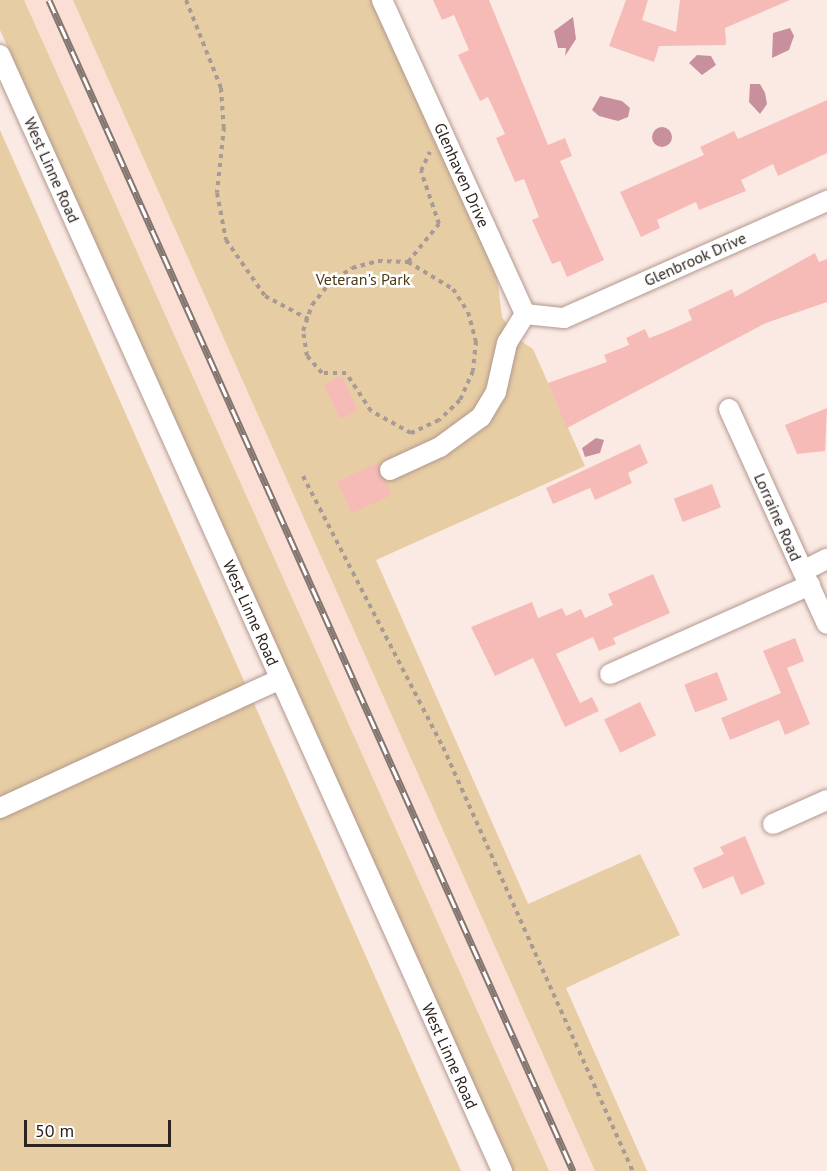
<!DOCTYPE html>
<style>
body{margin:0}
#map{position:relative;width:827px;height:1171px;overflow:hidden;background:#fbeae4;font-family:"PT Sans",sans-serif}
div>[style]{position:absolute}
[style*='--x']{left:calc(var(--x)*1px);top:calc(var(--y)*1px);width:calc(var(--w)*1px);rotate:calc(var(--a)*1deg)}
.built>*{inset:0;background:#fcdfd4}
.green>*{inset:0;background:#e7cda3}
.water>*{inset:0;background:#c8909d}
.round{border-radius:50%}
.building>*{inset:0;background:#f6bbb7;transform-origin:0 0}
.path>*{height:4px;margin-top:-2px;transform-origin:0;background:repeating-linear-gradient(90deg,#a89a95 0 4.5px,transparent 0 9px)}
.roads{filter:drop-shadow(0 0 2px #b2988e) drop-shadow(0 0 2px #b2988e)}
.minor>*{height:20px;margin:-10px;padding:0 10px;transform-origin:10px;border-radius:10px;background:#fff}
.rail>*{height:7px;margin-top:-3.5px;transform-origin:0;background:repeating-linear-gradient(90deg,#fff 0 14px,#837671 0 28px);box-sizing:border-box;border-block:2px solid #837671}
span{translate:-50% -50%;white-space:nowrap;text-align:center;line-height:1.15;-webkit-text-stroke:5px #fff;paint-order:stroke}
.street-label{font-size:16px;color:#2c221e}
.park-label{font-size:16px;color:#4e3a15}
.scale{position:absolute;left:24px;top:1120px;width:147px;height:27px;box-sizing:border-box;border:3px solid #2c221e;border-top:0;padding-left:8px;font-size:18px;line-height:21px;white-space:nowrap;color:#2c221e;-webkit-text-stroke:4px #fff;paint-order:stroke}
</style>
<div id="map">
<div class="built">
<div style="clip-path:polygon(0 0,104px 0,376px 560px,647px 1171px,513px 1171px,0 30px)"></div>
</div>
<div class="green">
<div style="clip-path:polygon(0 0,24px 0,549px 1171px,513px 1171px,0 30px)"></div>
<div style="clip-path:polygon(73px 0,373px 0,497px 277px,502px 317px,515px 337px,533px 349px,585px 466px,376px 560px,528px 904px,640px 854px,680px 935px,566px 988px,647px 1171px,595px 1171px)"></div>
<div style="clip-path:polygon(0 130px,461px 1171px,0 1171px)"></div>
</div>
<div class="water">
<div style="clip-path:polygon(573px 17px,576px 39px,565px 56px,566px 48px,558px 48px,554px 31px)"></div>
<div style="clip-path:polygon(790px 28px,794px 36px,789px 50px,772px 58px,773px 33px)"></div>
<div style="clip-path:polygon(697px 55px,711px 56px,716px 65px,702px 75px,689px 63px)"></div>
<div style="clip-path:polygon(750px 84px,760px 84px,765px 93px,767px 104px,760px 114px,749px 102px)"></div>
<div style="clip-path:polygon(600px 96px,622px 101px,630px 108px,628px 117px,618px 121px,599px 116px,592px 110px)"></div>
<div class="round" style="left:652px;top:127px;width:20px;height:20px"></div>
<div style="clip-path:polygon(596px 438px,604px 440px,600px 453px,585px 457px,582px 448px)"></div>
</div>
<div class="building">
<div style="clip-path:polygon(433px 0,489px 0,548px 145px,565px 138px,572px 156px,560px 161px,604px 260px,567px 277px,560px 261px,552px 264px,532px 220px,539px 217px,524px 179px,515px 182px,496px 138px,505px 134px,488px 97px,480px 101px,458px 55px,469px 50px,454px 15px,442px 20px)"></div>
<div style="clip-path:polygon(626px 0,648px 0,642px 20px,676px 32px,680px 0,790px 0,725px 28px,726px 45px,659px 46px,654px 62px,609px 46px)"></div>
<div style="clip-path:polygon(827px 100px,827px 153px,778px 176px,773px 164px,741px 180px,746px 191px,699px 210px,696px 202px,657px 220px,660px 228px,641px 237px,620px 192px,704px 155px,700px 147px,734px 131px,738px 139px)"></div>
<div style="clip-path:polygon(815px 253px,819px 262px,827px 259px,827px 302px,766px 323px,567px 428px,548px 383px,607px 362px,604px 355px,629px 345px,626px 338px,645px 329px,649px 338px,665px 332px,692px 320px,688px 310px,732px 289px,735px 297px)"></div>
<div style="left:342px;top:376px;width:38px;height:20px;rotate:65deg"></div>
<div style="clip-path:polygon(827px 408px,825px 451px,797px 454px,785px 425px)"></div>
<div style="clip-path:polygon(640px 444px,648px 463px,628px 473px,632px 483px,595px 500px,590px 488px,553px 504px,546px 488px)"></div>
<div style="left:377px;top:463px;width:35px;height:44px;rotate:65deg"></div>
<div style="left:712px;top:484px;width:25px;height:41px;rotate:69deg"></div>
<div style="clip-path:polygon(653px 574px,670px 613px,613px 638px,616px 644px,599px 651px,593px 637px,556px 654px,580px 703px,592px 697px,599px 711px,565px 727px,533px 658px,495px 676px,471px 627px,532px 602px,538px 618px,562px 608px,566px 616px,581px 609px,585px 618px,613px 605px,608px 594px)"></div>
<div style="clip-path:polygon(795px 638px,804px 661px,787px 668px,810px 724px,785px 735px,779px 720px,730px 740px,721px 718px,781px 693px,763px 651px)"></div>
<div style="left:717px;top:672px;width:30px;height:35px;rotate:69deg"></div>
<div style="left:640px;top:702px;width:37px;height:40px;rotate:64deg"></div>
<div style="clip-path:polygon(745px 836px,765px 884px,741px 895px,733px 876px,703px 889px,693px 868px,724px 854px,720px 847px)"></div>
</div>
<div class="path">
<div style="--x:186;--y:0;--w:95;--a:68.3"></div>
<div style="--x:221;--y:88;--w:39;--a:86"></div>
<div style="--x:224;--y:127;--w:66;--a:96.1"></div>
<div style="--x:217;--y:193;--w:48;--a:79.2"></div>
<div style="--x:226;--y:240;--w:68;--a:55.1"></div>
<div style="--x:265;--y:296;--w:49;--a:28.1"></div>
<div style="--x:378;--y:261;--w:30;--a:2"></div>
<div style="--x:408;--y:262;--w:52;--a:31"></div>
<div style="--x:453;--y:289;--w:27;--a:57"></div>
<div style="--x:468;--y:312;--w:30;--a:75"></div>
<div style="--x:476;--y:341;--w:30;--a:96"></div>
<div style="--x:473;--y:371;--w:32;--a:114"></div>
<div style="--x:460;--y:400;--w:29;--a:136"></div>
<div style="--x:439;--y:420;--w:31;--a:155"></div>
<div style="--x:411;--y:433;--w:46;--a:-151.2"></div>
<div style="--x:371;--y:411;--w:45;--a:-123.3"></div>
<div style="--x:346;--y:373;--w:24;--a:180"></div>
<div style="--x:322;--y:373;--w:23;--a:-131"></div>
<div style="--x:307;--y:356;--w:25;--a:-99"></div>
<div style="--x:303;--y:331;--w:28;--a:-71"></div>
<div style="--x:312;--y:305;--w:27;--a:-51"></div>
<div style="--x:329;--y:284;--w:28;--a:-35"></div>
<div style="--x:352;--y:268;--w:27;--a:-15"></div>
<div style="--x:408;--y:262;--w:49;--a:-50.8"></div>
<div style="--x:439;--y:224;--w:56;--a:-108.8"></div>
<div style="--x:421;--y:171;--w:21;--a:-65"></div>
<div style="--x:303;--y:476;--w:305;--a:62.7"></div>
<div style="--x:443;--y:747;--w:465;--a:65.9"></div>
</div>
<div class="roads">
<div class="minor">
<div style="--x:382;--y:0;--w:345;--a:65.5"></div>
<div style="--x:0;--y:55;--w:1224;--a:65.78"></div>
<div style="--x:525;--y:314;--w:39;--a:6"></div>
<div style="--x:564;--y:318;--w:288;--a:-24"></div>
<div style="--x:729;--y:409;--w:236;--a:65.5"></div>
<div style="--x:390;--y:470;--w:55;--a:-24.7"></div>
<div style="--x:440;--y:447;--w:51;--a:-36.2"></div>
<div style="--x:481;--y:417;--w:29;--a:-59"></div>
<div style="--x:496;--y:392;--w:50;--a:-77.3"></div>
<div style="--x:507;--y:343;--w:34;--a:-58"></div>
<div style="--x:803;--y:571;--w:27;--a:-27"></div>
<div style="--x:610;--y:674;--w:219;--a:-24"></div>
<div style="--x:0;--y:808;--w:308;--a:-24.7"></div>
<div style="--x:773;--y:824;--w:59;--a:-24"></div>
</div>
</div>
<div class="rail">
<div style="--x:49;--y:0;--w:1283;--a:65.89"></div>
</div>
<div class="street-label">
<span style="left:52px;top:170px;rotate:66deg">West Linne Road</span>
<span style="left:462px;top:175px;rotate:66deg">Glenhaven Drive</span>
<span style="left:695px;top:259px;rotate:-24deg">Glenbrook Drive</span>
<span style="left:778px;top:517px;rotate:66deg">Lorraine Road</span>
<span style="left:251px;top:613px;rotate:66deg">West Linne Road</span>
<span style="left:450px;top:1056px;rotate:66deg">West Linne Road</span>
</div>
<div class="park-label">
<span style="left:363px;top:279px">Veteran's Park</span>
</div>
<div class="scale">50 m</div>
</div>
